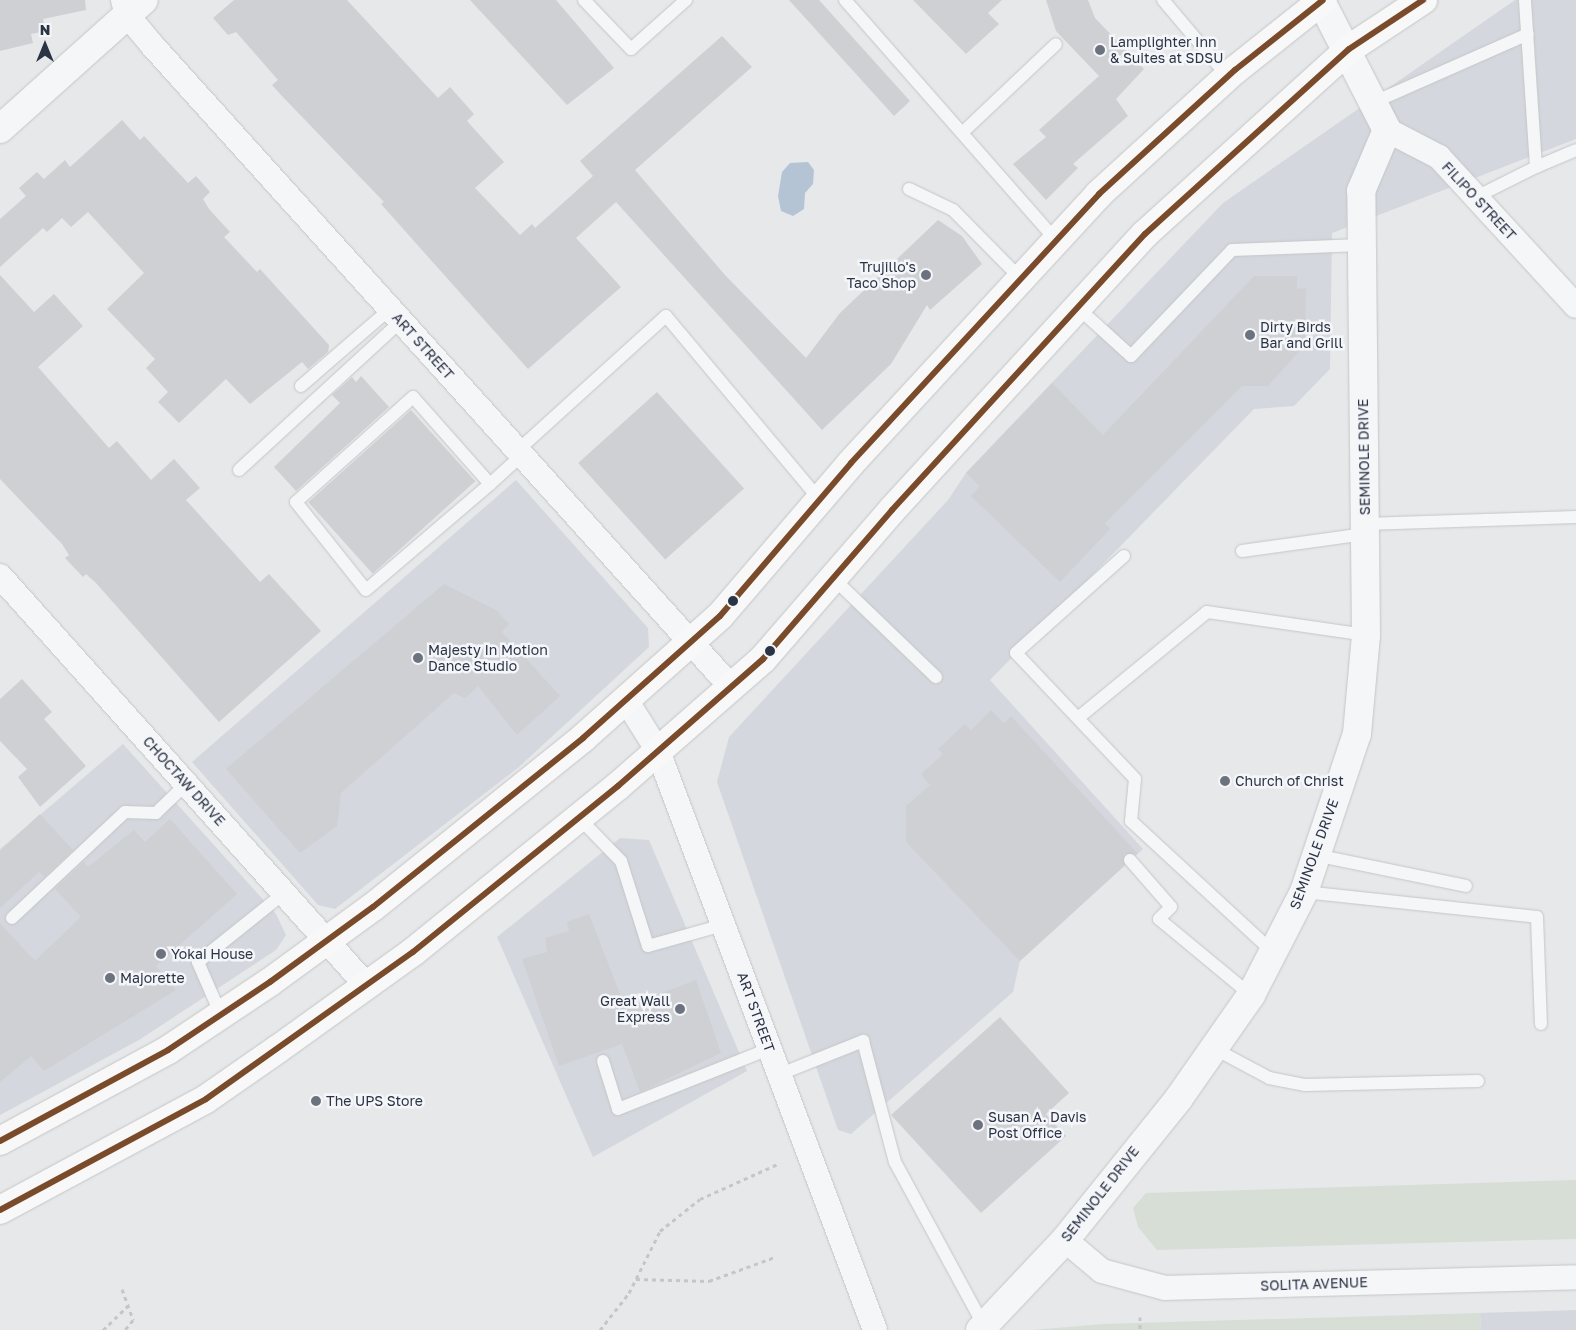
<!DOCTYPE html>
<style>
body{margin:0}
#map{position:relative;width:1576px;height:1330px;overflow:hidden;background:#e6e8ea;font-family:"Golos Text",sans-serif}
div>[style]{position:absolute}
[style*='--x']{left:calc(var(--x)*1px);top:calc(var(--y)*1px);width:calc(var(--w)*1px);rotate:calc(var(--a)*1deg)}
.built>*{inset:0;background:#d4d7dd}
.green>*{inset:0;background:#d6ded6}
.water>*{inset:0;background:#b4c4d5}
.building>*{inset:0;background:#ced0d3;transform-origin:0 0}
.path>*{height:3px;margin-top:-1.5px;transform-origin:0;background:repeating-linear-gradient(90deg,#c5c6ca 0 4px,transparent 0 8px)}
.roads{filter:drop-shadow(0 0 1px #c4c6c8) drop-shadow(0 0 1px #c4c6c8)}
.service>*{height:12px;margin:-6px;padding:0 6px;transform-origin:6px;border-radius:6px;background:#f5f6f7}
.minor>*{height:24px;margin:-12px;padding:0 12px;transform-origin:12px;border-radius:12px;background:#f5f6f7}
.tertiary>*{height:28px;margin:-14px;padding:0 14px;transform-origin:14px;border-radius:14px;background:#f5f6f7}
.primary>*{height:28px;margin:-14px;padding:0 14px;transform-origin:14px;border-radius:14px;background:#f8f8f8}
.bus-1>*{height:6px;margin:-3px;padding:0 3px;transform-origin:3px;border-radius:3px;background:#7a4b2a}
.dots>*{width:14px;height:14px;translate:-50% -50%;box-sizing:border-box;border:2px solid #f4f6f9;border-radius:50%}
span{translate:-50% -50%;white-space:nowrap;text-align:center;line-height:1.15;-webkit-text-stroke:5px #f4f6f9;paint-order:stroke}
.poi-label{font-size:14px;color:#2b3445}
.left{translate:0 -50%;text-align:left}
.right{translate:-100% -50%;text-align:right}
.street-label{font-size:14px;color:#2b3445}
.north{position:absolute;left:20px;top:20px;width:50px;height:50px;-webkit-text-stroke:4px #f4f6f9;paint-order:stroke;rotate:0deg;font-size:14px;font-weight:700;line-height:20px;text-align:center;color:#2b3445}
.north::after{content:'';display:block;margin:auto;width:18px;height:22px;background:#2b3445;clip-path:polygon(50% 0,100% 100%,50% 72%,0 100%)}
</style>
<div id="map">
<div class="built">
<div style="clip-path:polygon(1515px 0,1576px 0,1576px 139px,1332px 233px,1330px 369px,1294px 406px,1254px 409px,990px 680px,1143px 849px,1020px 961px,1013px 992px,851px 1134px,838px 1130px,717px 782px,729px 737px,948px 500px,966px 473px,1223px 203px)"></div>
<div style="clip-path:polygon(516px 480px,648px 628px,649px 647px,519px 767px,335px 909px,318px 905px,192px 762px)"></div>
<div style="clip-path:polygon(123px 744px,276px 914px,286px 935px,276px 950px,139px 1040px,0 1115px,0 849px)"></div>
<div style="clip-path:polygon(620px 838px,649px 840px,747px 1071px,593px 1157px,497px 937px)"></div>
<div style="clip-path:polygon(1576px 1310px,1576px 1330px,1481px 1330px,1480px 1313px)"></div>
</div>
<div class="green">
<div style="clip-path:polygon(1576px 1180px,1576px 1239px,1157px 1250px,1138px 1227px,1133px 1208px,1146px 1193px)"></div>
<div style="clip-path:polygon(1480px 1313px,1481px 1330px,1032px 1330px,1104px 1324px)"></div>
</div>
<div class="water">
<div style="clip-path:polygon(808px 162px,814px 170px,813px 184px,805px 193px,804px 209px,793px 216px,781px 211px,778px 196px,782px 172px,790px 163px)"></div>
</div>
<div class="building">
<div style="clip-path:polygon(0 0,85px 0,86px 10px,43px 19px,46px 31px,31px 34px,33px 43px,0 51px)"></div>
<div style="clip-path:polygon(234px 0,347px 0,438px 98px,450px 87px,474px 114px,467px 121px,504px 162px,475px 188px,520px 235px,532px 224px,535px 228px,593px 176px,580px 161px,722px 36px,752px 67px,635px 170px,725px 275px,806px 358px,840px 313px,938px 220px,962px 236px,982px 264px,930px 310px,927px 305px,891px 364px,822px 430px,616px 202px,576px 238px,621px 287px,528px 369px,381px 204px,384px 202px,282px 96px,272px 85px,278px 80px,236px 32px,228px 35px,213px 18px)"></div>
<div style="clip-path:polygon(470px 0,556px 0,614px 68px,567px 105px)"></div>
<div style="clip-path:polygon(789px 0,819px 0,910px 101px,894px 116px)"></div>
<div style="clip-path:polygon(913px 0,1002px 0,988px 13px,999px 24px,966px 54px)"></div>
<div style="clip-path:polygon(1046px 0,1088px 0,1095px 18px,1144px 69px,1116px 99px,1128px 116px,1073px 164px,1078px 168px,1046px 200px,1013px 164px,1046px 137px,1039px 130px,1099px 76px,1056px 31px)"></div>
<div style="clip-path:polygon(122px 120px,140px 140px,144px 136px,188px 183px,196px 176px,210px 192px,203px 199px,209px 209px,230px 232px,224px 237px,257px 272px,260px 269px,329px 345px,328px 352px,308px 369px,302px 362px,250px 404px,226px 379px,179px 423px,158px 402px,168px 392px,146px 368px,155px 359px,107px 309px,144px 273px,88px 212px,71px 227px,62px 218px,47px 232px,43px 228px,0 267px,0 219px,26px 196px,19px 188px,37px 172px,44px 179px,65px 160px,70px 167px)"></div>
<div style="clip-path:polygon(0 275px,34px 312px,54px 294px,83px 326px,38px 367px,109px 448px,117px 441px,151px 480px,174px 459px,200px 488px,186px 500px,260px 582px,269px 574px,321px 631px,219px 722px,96px 583px,86px 574px,83px 577px,65px 558px,69px 555px,62px 544px,0 479px)"></div>
<div style="clip-path:polygon(1254px 276px,1297px 276px,1297px 289px,1306px 288px,1305px 345px,1268px 386px,1242px 386px,1105px 523px,1110px 529px,1060px 582px,971px 496px,980px 486px,966px 473px,1052px 383px,1103px 435px)"></div>
<div style="clip-path:polygon(361px 376px,389px 407px,296px 491px,274px 467px,340px 403px,332px 395px,352px 377px,356px 382px)"></div>
<div style="left:657px;top:392px;width:130px;height:106px;rotate:48deg"></div>
<div style="left:411px;top:410px;width:96px;height:138px;rotate:48deg"></div>
<div style="clip-path:polygon(444px 584px,496px 610px,509px 624px,502px 632px,560px 696px,517px 735px,478px 686px,465px 698px,454px 693px,341px 793px,337px 826px,300px 853px,226px 769px)"></div>
<div style="clip-path:polygon(22px 679px,52px 712px,44px 719px,86px 766px,40px 807px,18px 777px,27px 769px,0 741px,0 699px)"></div>
<div style="clip-path:polygon(991px 710px,1004px 723px,1011px 716px,1138px 854px,1124px 854px,1124px 866px,1020px 961px,906px 842px,906px 806px,930px 785px,921px 774px,943px 754px,938px 749px,965px 724px,971px 730px)"></div>
<div style="clip-path:polygon(40px 814px,73px 850px,44px 877px,39px 872px,0 908px,0 851px)"></div>
<div style="clip-path:polygon(170px 819px,237px 894px,156px 966px,176px 990px,44px 1071px,31px 1056px,0 1082px,0 923px,35px 961px,81px 917px,55px 889px,84px 862px,88px 867px,134px 830px,145px 842px)"></div>
<div style="clip-path:polygon(589px 914px,625px 1007px,696px 980px,721px 1053px,640px 1092px,622px 1044px,559px 1066px,522px 959px,547px 952px,545px 938px,569px 931px,567px 922px)"></div>
<div style="clip-path:polygon(1000px 1017px,1069px 1093px,1046px 1114px,1066px 1136px,981px 1213px,891px 1115px)"></div>
</div>
<div class="path">
<div style="--x:636;--y:1279;--w:73;--a:1.6"></div>
<div style="--x:709;--y:1281;--w:70;--a:-20"></div>
<div style="--x:122;--y:1289;--w:33;--a:70"></div>
<div style="--x:133;--y:1320;--w:13;--a:129"></div>
<div style="--x:1140;--y:1317;--w:13;--a:90"></div>
<div style="--x:103;--y:1330;--w:35;--a:-44"></div>
<div style="--x:600;--y:1330;--w:47;--a:-51.9"></div>
<div style="--x:629;--y:1293;--w:69;--a:-63.4"></div>
<div style="--x:660;--y:1231;--w:51;--a:-38.7"></div>
<div style="--x:700;--y:1199;--w:88;--a:-24.2"></div>
</div>
<div class="roads">
<div class="service">
<div style="--x:584;--y:0;--w:68;--a:46.2"></div>
<div style="--x:631;--y:49;--w:74;--a:-41.7"></div>
<div style="--x:845;--y:0;--w:320;--a:48.7"></div>
<div style="--x:1163;--y:0;--w:101;--a:49.8"></div>
<div style="--x:1374;--y:102;--w:168;--a:-23.8"></div>
<div style="--x:962;--y:133;--w:129;--a:-43.4"></div>
<div style="--x:1536;--y:167;--w:43;--a:-23"></div>
<div style="--x:909;--y:189;--w:49;--a:25.5"></div>
<div style="--x:953;--y:210;--w:97;--a:45.4"></div>
<div style="--x:1476;--y:197;--w:67;--a:-26.6"></div>
<div style="--x:1536;--y:167;--w:167;--a:-93.8"></div>
<div style="--x:1077;--y:307;--w:73;--a:42.2"></div>
<div style="--x:1131;--y:356;--w:146;--a:-46.4"></div>
<div style="--x:1232;--y:250;--w:130;--a:-2.2"></div>
<div style="--x:301;--y:386;--w:118;--a:-40.9"></div>
<div style="--x:517;--y:451;--w:201;--a:-42.2"></div>
<div style="--x:666;--y:316;--w:240;--a:50.1"></div>
<div style="--x:239;--y:470;--w:220;--a:-42.6"></div>
<div style="--x:490;--y:484;--w:116;--a:-131.5"></div>
<div style="--x:413;--y:397;--w:157;--a:138.1"></div>
<div style="--x:296;--y:502;--w:112;--a:51.5"></div>
<div style="--x:366;--y:590;--w:163;--a:-40.5"></div>
<div style="--x:490;--y:484;--w:43;--a:-42.2"></div>
<div style="--x:1365;--y:524;--w:211;--a:-1.9"></div>
<div style="--x:1242;--y:551;--w:124;--a:-7.9"></div>
<div style="--x:1124;--y:556;--w:145;--a:138.1"></div>
<div style="--x:1016;--y:653;--w:173;--a:46.6"></div>
<div style="--x:1135;--y:779;--w:42;--a:95.4"></div>
<div style="--x:1131;--y:821;--w:195;--a:42.7"></div>
<div style="--x:833;--y:578;--w:143;--a:43.9"></div>
<div style="--x:1078;--y:718;--w:167;--a:-39.4"></div>
<div style="--x:1207;--y:612;--w:161;--a:8.2"></div>
<div style="--x:579;--y:818;--w:60;--a:45.7"></div>
<div style="--x:621;--y:861;--w:89;--a:72.4"></div>
<div style="--x:648;--y:946;--w:78;--a:-15.6"></div>
<div style="--x:1315;--y:855;--w:154;--a:11.6"></div>
<div style="--x:1130;--y:860;--w:62;--a:48.9"></div>
<div style="--x:1171;--y:907;--w:17;--a:135"></div>
<div style="--x:1159;--y:919;--w:119;--a:39.6"></div>
<div style="--x:1304;--y:892;--w:234;--a:6.1"></div>
<div style="--x:1537;--y:917;--w:107;--a:87.9"></div>
<div style="--x:12;--y:918;--w:155;--a:-43.2"></div>
<div style="--x:125;--y:812;--w:31;--a:2"></div>
<div style="--x:156;--y:813;--w:42;--a:-44"></div>
<div style="--x:221;--y:1015;--w:58;--a:-113.5"></div>
<div style="--x:198;--y:962;--w:110;--a:-38.7"></div>
<div style="--x:1215;--y:1049;--w:61;--a:28.2"></div>
<div style="--x:1269;--y:1078;--w:37;--a:11"></div>
<div style="--x:1305;--y:1085;--w:173;--a:-1.3"></div>
<div style="--x:603;--y:1061;--w:50;--a:72.6"></div>
<div style="--x:618;--y:1109;--w:162;--a:-21.7"></div>
<div style="--x:778;--y:1075;--w:92;--a:-21.8"></div>
<div style="--x:863;--y:1041;--w:125;--a:75.2"></div>
<div style="--x:895;--y:1162;--w:187;--a:61.5"></div>
</div>
<div class="minor">
<div style="--x:123;--y:0;--w:16;--a:75"></div>
<div style="--x:127;--y:15;--w:39;--a:50"></div>
<div style="--x:152;--y:45;--w:865;--a:47.95"></div>
<div style="--x:1387;--y:130;--w:59;--a:27.4"></div>
<div style="--x:1439;--y:157;--w:202;--a:47.4"></div>
<div style="--x:0;--y:576;--w:550;--a:48.17"></div>
<div style="--x:626;--y:700;--w:60;--a:57.9"></div>
<div style="--x:658;--y:751;--w:618;--a:69.45"></div>
<div style="--x:1065;--y:1240;--w:48;--a:40"></div>
<div style="--x:1102;--y:1271;--w:65;--a:15.1"></div>
<div style="--x:1165;--y:1288;--w:411;--a:-1.5"></div>
</div>
<div class="tertiary">
<div style="--x:0;--y:129;--w:193;--a:-41.9"></div>
<div style="--x:980;--y:1330;--w:124;--a:-46.6"></div>
<div style="--x:1065;--y:1240;--w:182;--a:-51.2"></div>
<div style="--x:1179;--y:1098;--w:126;--a:-55"></div>
<div style="--x:1251;--y:995;--w:116;--a:-62.8"></div>
<div style="--x:1304;--y:892;--w:167;--a:-71.5"></div>
<div style="--x:1357;--y:734;--w:99;--a:-84.8"></div>
<div style="--x:1366;--y:635;--w:444;--a:-90.6"></div>
<div style="--x:1361;--y:191;--w:66;--a:-66.9"></div>
<div style="--x:1387;--y:130;--w:145;--a:-117.1"></div>
</div>
<div class="primary">
<div style="--x:0;--y:1141;--w:191;--a:-28.4"></div>
<div style="--x:168;--y:1050;--w:123;--a:-33.7"></div>
<div style="--x:270;--y:982;--w:127;--a:-36.1"></div>
<div style="--x:373;--y:907;--w:270;--a:-38.8"></div>
<div style="--x:583;--y:738;--w:183;--a:-41.7"></div>
<div style="--x:720;--y:616;--w:201;--a:-49.4"></div>
<div style="--x:851;--y:463;--w:366;--a:-47.3"></div>
<div style="--x:1099;--y:194;--w:184;--a:-42.4"></div>
<div style="--x:1235;--y:70;--w:112;--a:-38.5"></div>
<div style="--x:0;--y:1210;--w:234;--a:-28.3"></div>
<div style="--x:206;--y:1099;--w:88;--a:-34.8"></div>
<div style="--x:278;--y:1049;--w:166;--a:-35.7"></div>
<div style="--x:413;--y:952;--w:264;--a:-39"></div>
<div style="--x:618;--y:786;--w:193;--a:-41.2"></div>
<div style="--x:763;--y:659;--w:197;--a:-49.1"></div>
<div style="--x:892;--y:510;--w:374;--a:-47.5"></div>
<div style="--x:1145;--y:234;--w:275;--a:-42.2"></div>
<div style="--x:1349;--y:49;--w:89;--a:-33.5"></div>
</div>
</div>
<div class="bus-1">
<div style="--x:0;--y:1141;--w:191;--a:-28.4"></div>
<div style="--x:168;--y:1050;--w:123;--a:-33.7"></div>
<div style="--x:270;--y:982;--w:127;--a:-36.1"></div>
<div style="--x:373;--y:907;--w:270;--a:-38.8"></div>
<div style="--x:583;--y:738;--w:183;--a:-41.7"></div>
<div style="--x:720;--y:616;--w:201;--a:-49.4"></div>
<div style="--x:851;--y:463;--w:366;--a:-47.3"></div>
<div style="--x:1099;--y:194;--w:184;--a:-42.4"></div>
<div style="--x:1235;--y:70;--w:112;--a:-38.5"></div>
<div style="--x:0;--y:1210;--w:234;--a:-28.3"></div>
<div style="--x:206;--y:1099;--w:254;--a:-35.4"></div>
<div style="--x:413;--y:952;--w:264;--a:-39"></div>
<div style="--x:618;--y:786;--w:193;--a:-41.2"></div>
<div style="--x:763;--y:659;--w:197;--a:-49.1"></div>
<div style="--x:892;--y:510;--w:374;--a:-47.5"></div>
<div style="--x:1145;--y:234;--w:275;--a:-42.2"></div>
<div style="--x:1349;--y:49;--w:89;--a:-33.5"></div>
</div>
<div class="dots">
<div style="left:1100px;top:50px;background:#6c737f"></div>
<div style="left:926px;top:275px;background:#6c737f"></div>
<div style="left:1250px;top:335px;background:#6c737f"></div>
<div style="left:733px;top:601px;background:#2b3445"></div>
<div style="left:770px;top:651px;background:#2b3445"></div>
<div style="left:418px;top:658px;background:#6c737f"></div>
<div style="left:1225px;top:781px;background:#6c737f"></div>
<div style="left:161px;top:954px;background:#6c737f"></div>
<div style="left:110px;top:978px;background:#6c737f"></div>
<div style="left:680px;top:1009px;background:#6c737f"></div>
<div style="left:316px;top:1101px;background:#6c737f"></div>
<div style="left:978px;top:1125px;background:#6c737f"></div>
</div>
<div class="poi-label">
<span class="left" style="left:1110px;top:50px">Lamplighter Inn<br>&amp; Suites at SDSU</span>
<span class="right" style="left:916px;top:275px">Trujillo's<br>Taco Shop</span>
<span class="left" style="left:1260px;top:335px">Dirty Birds<br>Bar and Grill</span>
<span class="left" style="left:428px;top:658px">Majesty In Motion<br>Dance Studio</span>
<span class="left" style="left:1235px;top:781px">Church of Christ</span>
<span class="left" style="left:171px;top:954px">Yokai House</span>
<span class="left" style="left:120px;top:978px">Majorette</span>
<span class="right" style="left:670px;top:1009px">Great Wall<br>Express</span>
<span class="left" style="left:326px;top:1101px">The UPS Store</span>
<span class="left" style="left:988px;top:1125px">Susan A. Davis<br>Post Office</span>
</div>
<div class="street-label">
<span style="left:1479px;top:201px;rotate:47deg">FILIPO STREET</span>
<span style="left:423px;top:346px;rotate:48deg">ART STREET</span>
<span style="left:1364px;top:457px;rotate:-91deg">SEMINOLE DRIVE</span>
<span style="left:184px;top:781px;rotate:48deg">CHOCTAW DRIVE</span>
<span style="left:1314px;top:854px;rotate:-70deg">SEMINOLE DRIVE</span>
<span style="left:756px;top:1012px;rotate:70deg">ART STREET</span>
<span style="left:1100px;top:1194px;rotate:-52deg">SEMINOLE DRIVE</span>
<span style="left:1314px;top:1284px;rotate:-2deg">SOLITA AVENUE</span>
</div>
<div class="north">N</div>
</div>
